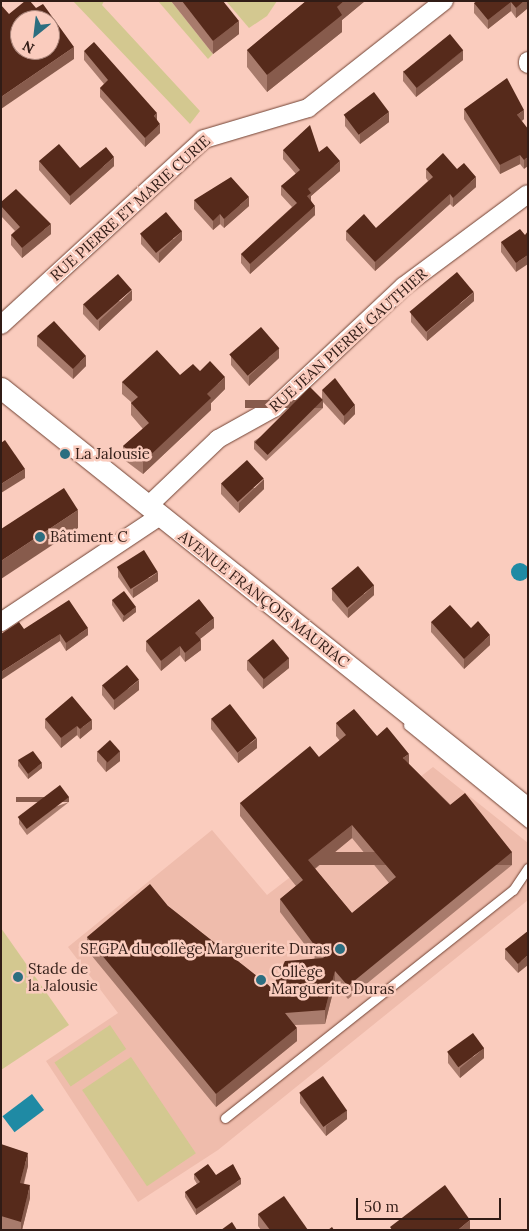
<!DOCTYPE html>
<meta charset="utf-8">
<style>
body{margin:0}
#map{position:relative;width:529px;height:1231px;overflow:hidden;background:#faccbe;font-family:Lora,serif}
div>[style]{position:absolute}
[style*='--x']{left:calc(var(--x)*1px);top:calc(var(--y)*1px);width:calc(var(--w)*1px);rotate:calc(var(--a)*1deg)}
.built>*{inset:0;background:#efbcac}
.green>*{inset:0;background:#d3c890;transform-origin:0 0}
.water>*{inset:0;background:#1f8aa4;transform-origin:0 0}
.round{border-radius:50%}
.roads{filter:drop-shadow(0 0 1px #714233) drop-shadow(0 0 1px #714233)}
.service>*{height:9px;margin:-4.5px;padding:0 4.5px;transform-origin:4.5px;border-radius:4.5px;background:#fff}
.minor>*{height:18px;margin:-9px;padding:0 9px;transform-origin:9px;border-radius:9px;background:#fff}
.tertiary>*{height:21px;margin:-10.5px;padding:0 10.5px;transform-origin:10.5px;border-radius:10.5px;background:#fff}
.wall>*{inset:0;background:#a87b6c}
.shaded-wall>*{inset:0;background:#875b4c;transform-origin:0 0}
.building>*{inset:0;background:#562a1b;transform-origin:0 0}
.dots>*{width:14px;height:14px;translate:-50% -50%;box-sizing:border-box;border:2px solid #faccbe;border-radius:50%}
span{translate:-50% -50%;white-space:nowrap;text-align:center;line-height:1.15;-webkit-text-stroke:5px #faccbe;paint-order:stroke}
.street-label{font-size:15px;color:#311c16}
.poi-label{font-size:15px;color:#311c16}
.left{translate:0 -50%;text-align:left}
.right{translate:-100% -50%;text-align:right}
.frame{position:absolute;inset:0;border:2px solid #311c16;pointer-events:none}
.north{position:absolute;left:10px;top:10px;width:50px;height:50px;box-sizing:border-box;background:#faccbe;border:1px solid #aa867b;border-radius:50%;rotate:209deg;font-size:14px;font-weight:700;line-height:20px;text-align:center;color:#311c16}
.north::after{content:'';display:block;margin:auto;width:18px;height:22px;background:#2c6e80;clip-path:polygon(50% 0,100% 100%,50% 72%,0 100%)}
.scale{position:absolute;left:356px;top:1198px;width:145px;height:22px;box-sizing:border-box;border:2px solid #311c16;border-top:0;padding-left:6px;font-size:15px;line-height:18px;white-space:nowrap;color:#311c16;-webkit-text-stroke:4px #faccbe;paint-order:stroke}
</style>
<div id="map">
<div class="built">
<div style="clip-path:polygon(433px 767px,528px 843px,528px 900px,218px 1150px,138px 1202px,46px 1061px,118px 1013px,68px 947px,212px 830px,267px 895px)"></div>
</div>
<div class="green">
<div style="clip-path:polygon(73px 1px,104px 1px,102px 5px,200px 111px,190px 124px)"></div>
<div style="clip-path:polygon(158px 1px,171px 1px,213px 54px,208px 59px)"></div>
<div style="clip-path:polygon(226px 1px,277px 1px,267px 16px,249px 28px)"></div>
<div style="clip-path:polygon(1px 928px,69px 1025px,1px 1070px)"></div>
<div style="left:110px;top:1025px;width:29px;height:67px;rotate:56deg"></div>
<div style="left:131px;top:1057px;width:116px;height:59px;rotate:56deg"></div>
</div>
<div class="water">
<div class="round" style="left:511px;top:563px;width:18px;height:18px"></div>
<div style="left:32px;top:1094px;width:20px;height:37px;rotate:53deg"></div>
</div>
<div class="roads">
<div class="service">
<div style="--x:408;--y:725;--w:155;--a:39.2"></div>
<div style="--x:225;--y:1118;--w:367;--a:-38.4"></div>
<div style="--x:513;--y:890;--w:27;--a:-56"></div>
</div>
<div class="minor">
<div style="--x:528;--y:61;--w:3;--a:90"></div>
<div style="--x:1;--y:325;--w:275;--a:-42.5"></div>
<div style="--x:204;--y:139;--w:109;--a:-16.6"></div>
<div style="--x:308;--y:108;--w:173;--a:-38.2"></div>
<div style="--x:148;--y:506;--w:97;--a:-43.7"></div>
<div style="--x:218;--y:439;--w:64;--a:-29"></div>
<div style="--x:274;--y:408;--w:178;--a:-43.2"></div>
<div style="--x:404;--y:286;--w:154;--a:-36.6"></div>
<div style="--x:1;--y:622;--w:191;--a:-33.7"></div>
</div>
<div class="tertiary">
<div style="--x:1;--y:388;--w:675;--a:38.62"></div>
</div>
</div>
<div class="wall">
<div style="clip-path:polygon(171px 1px,223px 1px,239px 34px,213px 54px)"></div>
<div style="clip-path:polygon(306px 1px,365px 1px,342px 20px,342px 32px,267px 92px,247px 67px,247px 50px)"></div>
<div style="clip-path:polygon(528px 1px,528px 8px,516px 18px,511px 11px,488px 29px,474px 13px,474px 3px)"></div>
<div style="clip-path:polygon(84px 51px,157px 120px,160px 133px,145px 147px,100px 97px,100px 88px,104px 84px,84px 60px)"></div>
<div style="clip-path:polygon(463px 60px,416px 97px,403px 81px,403px 71px)"></div>
<div style="clip-path:polygon(464px 109px,524px 119px,522px 121px,528px 129px,524px 169px,520px 164px,500px 174px,464px 119px)"></div>
<div style="clip-path:polygon(345px 116px,389px 122px,360px 144px,345px 126px)"></div>
<div style="clip-path:polygon(283px 150px,319px 152px,340px 171px,311px 196px,311px 200px,315px 215px,250px 274px,241px 263px,241px 254px,292px 207px,281px 195px,281px 186px,296px 174px,283px 159px)"></div>
<div style="clip-path:polygon(39px 161px,80px 168px,114px 166px,70px 205px,39px 170px)"></div>
<div style="clip-path:polygon(426px 169px,457px 169px,476px 187px,453px 207px,450px 204px,375px 271px,346px 240px,346px 231px,376px 228px,428px 181px,426px 178px)"></div>
<div style="clip-path:polygon(194px 200px,249px 206px,224px 228px,220px 224px,213px 230px,194px 209px)"></div>
<div style="clip-path:polygon(1px 202px,51px 234px,22px 258px,11px 245px,11px 235px,15px 231px,1px 216px)"></div>
<div style="clip-path:polygon(141px 235px,182px 240px,159px 263px,141px 244px)"></div>
<div style="clip-path:polygon(525px 235px,516px 272px,501px 252px,501px 242px)"></div>
<div style="clip-path:polygon(132px 300px,99px 331px,83px 314px,83px 304px)"></div>
<div style="clip-path:polygon(474px 301px,427px 341px,411px 322px,411px 313px)"></div>
<div style="clip-path:polygon(37px 336px,86px 366px,73px 379px,37px 346px)"></div>
<div style="clip-path:polygon(231px 356px,279px 358px,249px 386px,231px 365px)"></div>
<div style="clip-path:polygon(200px 371px,225px 389px,211px 403px,211px 410px,143px 474px,123px 459px,123px 446px,143px 429px,131px 415px,131px 402px,122px 394px,122px 382px,180px 375px)"></div>
<div style="clip-path:polygon(322px 390px,355px 414px,344px 425px,323px 402px,323px 408px,266px 461px,254px 449px,254px 441px,322px 399px)"></div>
<div style="clip-path:polygon(221px 484px,264px 489px,239px 513px,221px 494px)"></div>
<div style="clip-path:polygon(118px 568px,158px 581px,133px 598px,118px 577px)"></div>
<div style="clip-path:polygon(332px 590px,374px 595px,348px 618px,332px 600px)"></div>
<div style="clip-path:polygon(112px 600px,136px 612px,123px 622px,112px 605px)"></div>
<div style="clip-path:polygon(431px 622px,471px 628px,490px 645px,464px 669px,431px 632px)"></div>
<div style="clip-path:polygon(214px 628px,200px 639px,201px 650px,185px 662px,180px 655px,161px 671px,146px 651px,146px 641px)"></div>
<div style="clip-path:polygon(24px 629px,88px 635px,66px 651px,60px 641px)"></div>
<div style="clip-path:polygon(247px 660px,289px 668px,263px 689px,247px 670px)"></div>
<div style="clip-path:polygon(102px 685px,139px 690px,114px 710px,102px 695px)"></div>
<div style="clip-path:polygon(45px 719px,92px 729px,80px 739px,77px 735px,61px 748px,45px 728px)"></div>
<div style="clip-path:polygon(211px 719px,257px 748px,238px 763px,211px 729px)"></div>
<div style="clip-path:polygon(evenodd,336px 723px,377px 736px,409px 764px,512px 865px,348px 999px,335px 984px,325px 1024px,295px 1025px,297px 1041px,216px 1107px,87px 950px,87px 937px,168px 906px,272px 988px,315px 958px,280px 912px,280px 899px,296px 886px,240px 816px,240px 803px,319px 757px,340px 741px,336px 736px,336px 723px,352px 838px,389px 883px,352px 913px,315px 869px,352px 838px)"></div>
<div style="clip-path:polygon(97px 751px,120px 761px,106px 772px,97px 761px)"></div>
<div style="clip-path:polygon(18px 760px,42px 768px,28px 779px,18px 766px)"></div>
<div style="clip-path:polygon(69px 802px,27px 835px,19px 824px,19px 819px)"></div>
<div style="clip-path:polygon(528px 931px,518px 973px,505px 959px,505px 949px)"></div>
<div style="clip-path:polygon(448px 1053px,484px 1058px,460px 1078px,448px 1063px)"></div>
<div style="clip-path:polygon(300px 1093px,347px 1119px,326px 1136px,300px 1103px)"></div>
<div style="clip-path:polygon(1px 1144px,28px 1166px,24px 1184px,30px 1198px,22px 1230px,1px 1230px)"></div>
<div style="clip-path:polygon(194px 1174px,216px 1175px,241px 1184px,196px 1215px,185px 1197px,185px 1192px,197px 1184px,194px 1179px)"></div>
<div style="clip-path:polygon(258px 1214px,308px 1230px,261px 1230px,258px 1226px)"></div>
</div>
<div class="shaded-wall">
<div style="clip-path:polygon(344px 1px,365px 1px,342px 20px,342px 32px,267px 92px,267px 75px,337px 7px)"></div>
<div style="clip-path:polygon(524px 1px,528px 1px,528px 8px,516px 18px,516px 8px)"></div>
<div style="clip-path:polygon(511px 2px,511px 11px,488px 29px,488px 20px)"></div>
<div style="clip-path:polygon(239px 21px,239px 34px,213px 54px,213px 41px)"></div>
<div style="clip-path:polygon(74px 47px,74px 59px,1px 109px,1px 97px)"></div>
<div style="clip-path:polygon(463px 50px,463px 60px,416px 97px,416px 88px)"></div>
<div style="clip-path:polygon(524px 110px,524px 119px,517px 124px,517px 115px)"></div>
<div style="clip-path:polygon(389px 112px,389px 122px,360px 144px,360px 134px)"></div>
<div style="clip-path:polygon(157px 113px,157px 122px,154px 116px)"></div>
<div style="clip-path:polygon(160px 124px,160px 133px,145px 147px,145px 138px)"></div>
<div style="clip-path:polygon(520px 155px,520px 164px,500px 174px,500px 165px)"></div>
<div style="clip-path:polygon(114px 157px,114px 166px,70px 205px,70px 196px)"></div>
<div style="clip-path:polygon(528px 157px,528px 166px,524px 169px,524px 160px)"></div>
<div style="clip-path:polygon(340px 161px,340px 171px,311px 196px,311px 202px,307px 196px,308px 189px)"></div>
<div style="clip-path:polygon(476px 177px,476px 187px,453px 207px,453px 198px)"></div>
<div style="clip-path:polygon(450px 194px,450px 204px,375px 271px,375px 262px)"></div>
<div style="clip-path:polygon(249px 197px,249px 206px,224px 228px,224px 219px)"></div>
<div style="clip-path:polygon(315px 206px,315px 215px,250px 274px,250px 264px)"></div>
<div style="clip-path:polygon(220px 214px,220px 224px,213px 230px,213px 221px)"></div>
<div style="clip-path:polygon(51px 224px,51px 234px,22px 258px,22px 248px)"></div>
<div style="clip-path:polygon(182px 231px,182px 240px,159px 263px,159px 253px)"></div>
<div style="clip-path:polygon(528px 255px,528px 264px,516px 272px,516px 263px)"></div>
<div style="clip-path:polygon(132px 290px,132px 300px,99px 331px,99px 321px)"></div>
<div style="clip-path:polygon(474px 292px,474px 301px,427px 341px,427px 332px)"></div>
<div style="clip-path:polygon(279px 348px,279px 358px,249px 386px,249px 376px)"></div>
<div style="clip-path:polygon(86px 356px,86px 366px,73px 379px,73px 369px)"></div>
<div style="clip-path:polygon(225px 377px,225px 389px,211px 403px,211px 410px,143px 474px,143px 462px,207px 394px)"></div>
<div style="left:323px;top:400px;width:8px;height:78px;rotate:90deg"></div>
<div style="clip-path:polygon(355px 405px,355px 414px,344px 425px,344px 416px)"></div>
<div style="clip-path:polygon(25px 469px,25px 478px,1px 493px,1px 484px)"></div>
<div style="clip-path:polygon(264px 479px,264px 489px,239px 513px,239px 503px)"></div>
<div style="clip-path:polygon(78px 510px,78px 528px,1px 579px,1px 561px)"></div>
<div style="clip-path:polygon(158px 572px,158px 581px,133px 598px,133px 589px)"></div>
<div style="clip-path:polygon(374px 585px,374px 595px,348px 618px,348px 609px)"></div>
<div style="clip-path:polygon(136px 607px,136px 612px,123px 622px,123px 617px)"></div>
<div style="clip-path:polygon(214px 618px,214px 628px,195px 643px,195px 633px)"></div>
<div style="clip-path:polygon(88px 628px,88px 635px,66px 651px,66px 643px)"></div>
<div style="clip-path:polygon(60px 634px,60px 641px,1px 680px,1px 672px)"></div>
<div style="clip-path:polygon(490px 635px,490px 645px,464px 669px,464px 659px)"></div>
<div style="clip-path:polygon(201px 640px,201px 650px,185px 662px,185px 653px)"></div>
<div style="clip-path:polygon(180px 646px,180px 655px,161px 671px,161px 661px)"></div>
<div style="clip-path:polygon(289px 658px,289px 668px,263px 689px,263px 679px)"></div>
<div style="clip-path:polygon(139px 680px,139px 690px,114px 710px,114px 700px)"></div>
<div style="clip-path:polygon(92px 720px,92px 729px,80px 739px,80px 729px)"></div>
<div style="clip-path:polygon(77px 726px,77px 735px,61px 748px,61px 738px)"></div>
<div style="clip-path:polygon(257px 738px,257px 748px,238px 763px,238px 753px)"></div>
<div style="clip-path:polygon(120px 751px,120px 761px,106px 772px,106px 762px)"></div>
<div style="clip-path:polygon(409px 754px,409px 767px,403px 758px)"></div>
<div style="clip-path:polygon(42px 763px,42px 768px,28px 779px,28px 774px)"></div>
<div style="left:69px;top:797px;width:5px;height:53px;rotate:90deg"></div>
<div style="clip-path:polygon(352px 825px,352px 838px,308px 874px,308px 860px)"></div>
<div style="left:512px;top:852px;width:13px;height:212px;rotate:90deg"></div>
<div style="clip-path:polygon(528px 955px,528px 965px,518px 973px,518px 964px)"></div>
<div style="clip-path:polygon(335px 971px,335px 984px,325px 1024px,325px 1010px)"></div>
<div style="clip-path:polygon(297px 1028px,297px 1041px,216px 1107px,216px 1094px)"></div>
<div style="clip-path:polygon(484px 1048px,484px 1058px,460px 1078px,460px 1068px)"></div>
<div style="clip-path:polygon(347px 1110px,347px 1119px,326px 1136px,326px 1126px)"></div>
<div style="clip-path:polygon(28px 1153px,28px 1166px,20px 1196px,20px 1183px)"></div>
<div style="clip-path:polygon(241px 1179px,241px 1184px,196px 1215px,196px 1209px)"></div>
<div style="clip-path:polygon(30px 1185px,30px 1198px,22px 1230px,21px 1230px,21px 1222px)"></div>
<div style="clip-path:polygon(470px 1220px,470px 1230px,458px 1230px)"></div>
</div>
<div class="building">
<div style="clip-path:polygon(evenodd,25px 1px,30px 1px,36px 8px,43px 4px,74px 47px,1px 97px,1px 5px,9px 14px,25px 1px,20px 20px,50px 20px,50px 50px,20px 50px,20px 20px)"></div>
<div style="clip-path:polygon(182px 1px,223px 1px,239px 21px,213px 41px)"></div>
<div style="clip-path:polygon(306px 1px,344px 1px,337px 7px,342px 15px,267px 75px,247px 50px)"></div>
<div style="clip-path:polygon(477px 1px,524px 1px,516px 8px,511px 2px,488px 20px,474px 3px)"></div>
<div style="left:450px;top:34px;width:21px;height:60px;rotate:51deg"></div>
<div style="clip-path:polygon(94px 42px,157px 113px,154px 116px,160px 124px,145px 138px,100px 88px,108px 80px,84px 51px)"></div>
<div style="clip-path:polygon(507px 78px,524px 110px,517px 115px,528px 129px,528px 157px,524px 160px,520px 155px,500px 165px,464px 109px)"></div>
<div style="left:374px;top:92px;width:25px;height:38px;rotate:53deg"></div>
<div style="clip-path:polygon(310px 125px,319px 152px,327px 146px,340px 161px,308px 189px,311px 193px,307px 196px,315px 206px,250px 264px,241px 254px,297px 203px,281px 186px,300px 170px,283px 150px)"></div>
<div style="clip-path:polygon(59px 144px,80px 168px,106px 147px,114px 157px,70px 196px,39px 161px)"></div>
<div style="clip-path:polygon(443px 153px,457px 169px,464px 163px,476px 177px,453px 198px,450px 194px,375px 262px,346px 231px,364px 214px,376px 228px,433px 177px,426px 169px)"></div>
<div style="clip-path:polygon(231px 177px,249px 197px,224px 219px,220px 214px,213px 221px,194px 200px)"></div>
<div style="clip-path:polygon(16px 189px,51px 224px,22px 248px,11px 235px,20px 227px,1px 206px,1px 202px)"></div>
<div style="left:166px;top:212px;width:25px;height:34px;rotate:50deg"></div>
<div style="clip-path:polygon(520px 229px,525px 235px,528px 231px,528px 255px,516px 263px,501px 242px)"></div>
<div style="left:457px;top:272px;width:26px;height:62px;rotate:50deg"></div>
<div style="left:118px;top:274px;width:21px;height:46px;rotate:49deg"></div>
<div style="clip-path:polygon(54px 321px,86px 356px,73px 369px,37px 336px)"></div>
<div style="left:261px;top:327px;width:28px;height:42px;rotate:49deg"></div>
<div style="clip-path:polygon(157px 350px,180px 375px,193px 364px,200px 371px,210px 361px,225px 377px,207px 394px,211px 398px,143px 462px,123px 446px,149px 423px,131px 403px,138px 397px,122px 382px)"></div>
<div style="clip-path:polygon(335px 378px,355px 405px,344px 416px,322px 390px)"></div>
<div style="left:310px;top:387px;width:18px;height:78px;rotate:45deg"></div>
<div style="clip-path:polygon(5px 440px,25px 469px,1px 484px,1px 443px)"></div>
<div style="left:247px;top:460px;width:25px;height:35px;rotate:48deg"></div>
<div style="clip-path:polygon(64px 488px,78px 510px,1px 561px,1px 529px)"></div>
<div style="left:144px;top:550px;width:26px;height:32px;rotate:58deg"></div>
<div style="left:358px;top:566px;width:25px;height:35px;rotate:50deg"></div>
<div style="left:124px;top:591px;width:20px;height:15px;rotate:53deg"></div>
<div style="clip-path:polygon(199px 599px,214px 618px,195px 633px,201px 640px,185px 653px,180px 646px,161px 661px,146px 641px)"></div>
<div style="clip-path:polygon(69px 600px,88px 628px,66px 643px,60px 634px,1px 672px,1px 634px,19px 622px,24px 629px)"></div>
<div style="clip-path:polygon(450px 605px,471px 628px,478px 621px,490px 635px,464px 659px,431px 622px)"></div>
<div style="left:273px;top:639px;width:25px;height:33px;rotate:50deg"></div>
<div style="left:127px;top:665px;width:19px;height:32px;rotate:51deg"></div>
<div style="clip-path:polygon(72px 696px,92px 720px,80px 729px,77px 726px,61px 738px,45px 719px)"></div>
<div style="left:230px;top:704px;width:43px;height:24px;rotate:52deg"></div>
<div style="clip-path:polygon(evenodd,354px 709px,377px 736px,387px 727px,409px 754px,403px 758px,450px 805px,465px 793px,512px 852px,348px 986px,335px 971px,325px 1010px,285px 1013px,297px 1028px,216px 1094px,87px 937px,150px 884px,168px 906px,272px 988px,285px 961px,324px 958px,280px 899px,303px 880px,240px 803px,310px 746px,319px 757px,346px 735px,336px 723px,354px 709px,352px 825px,396px 877px,352px 913px,308px 860px,352px 825px)"></div>
<div style="left:110px;top:740px;width:15px;height:17px;rotate:48deg"></div>
<div style="clip-path:polygon(33px 751px,42px 763px,28px 774px,18px 760px)"></div>
<div style="left:60px;top:785px;width:15px;height:53px;rotate:53deg"></div>
<div style="clip-path:polygon(528px 931px,528px 955px,518px 964px,505px 949px)"></div>
<div style="left:473px;top:1033px;width:19px;height:32px;rotate:54deg"></div>
<div style="left:323px;top:1076px;width:42px;height:29px;rotate:55deg"></div>
<div style="clip-path:polygon(1px 1144px,28px 1153px,20px 1183px,30px 1185px,21px 1222px,1px 1216px)"></div>
<div style="clip-path:polygon(208px 1164px,216px 1175px,233px 1164px,241px 1179px,196px 1209px,185px 1192px,200px 1182px,194px 1174px)"></div>
<div style="clip-path:polygon(445px 1185px,470px 1220px,458px 1230px,392px 1230px,390px 1227px)"></div>
<div style="clip-path:polygon(284px 1196px,308px 1230px,270px 1230px,258px 1214px)"></div>
<div style="clip-path:polygon(232px 1222px,237px 1230px,221px 1230px)"></div>
<div style="clip-path:polygon(332px 1227px,334px 1230px,328px 1230px)"></div>
</div>
<div class="dots">
<div style="left:65px;top:454px;background:#2c6e80"></div>
<div style="left:40px;top:537px;background:#2c6e80"></div>
<div style="left:340px;top:949px;background:#2c6e80"></div>
<div style="left:18px;top:977px;background:#2c6e80"></div>
<div style="left:261px;top:980px;background:#2c6e80"></div>
</div>
<div class="street-label">
<span style="left:130px;top:208px;rotate:-42deg">RUE PIERRE ET MARIE CURIE</span>
<span style="left:348px;top:340px;rotate:-42deg">RUE JEAN PIERRE GAUTHIER</span>
<span style="left:264px;top:599px;rotate:38deg">AVENUE FRANÇOIS MAURIAC</span>
</div>
<div class="poi-label">
<span class="left" style="left:75px;top:454px">La Jalousie</span>
<span class="left" style="left:50px;top:537px">Bâtiment C</span>
<span class="right" style="left:330px;top:949px">SEGPA du collège Marguerite Duras</span>
<span class="left" style="left:28px;top:977px">Stade de<br>la Jalousie</span>
<span class="left" style="left:271px;top:980px">Collège<br>Marguerite Duras</span>
</div>
<div class="frame"></div>
<div class="north">N</div>
<div class="scale">50 m</div>
</div>
